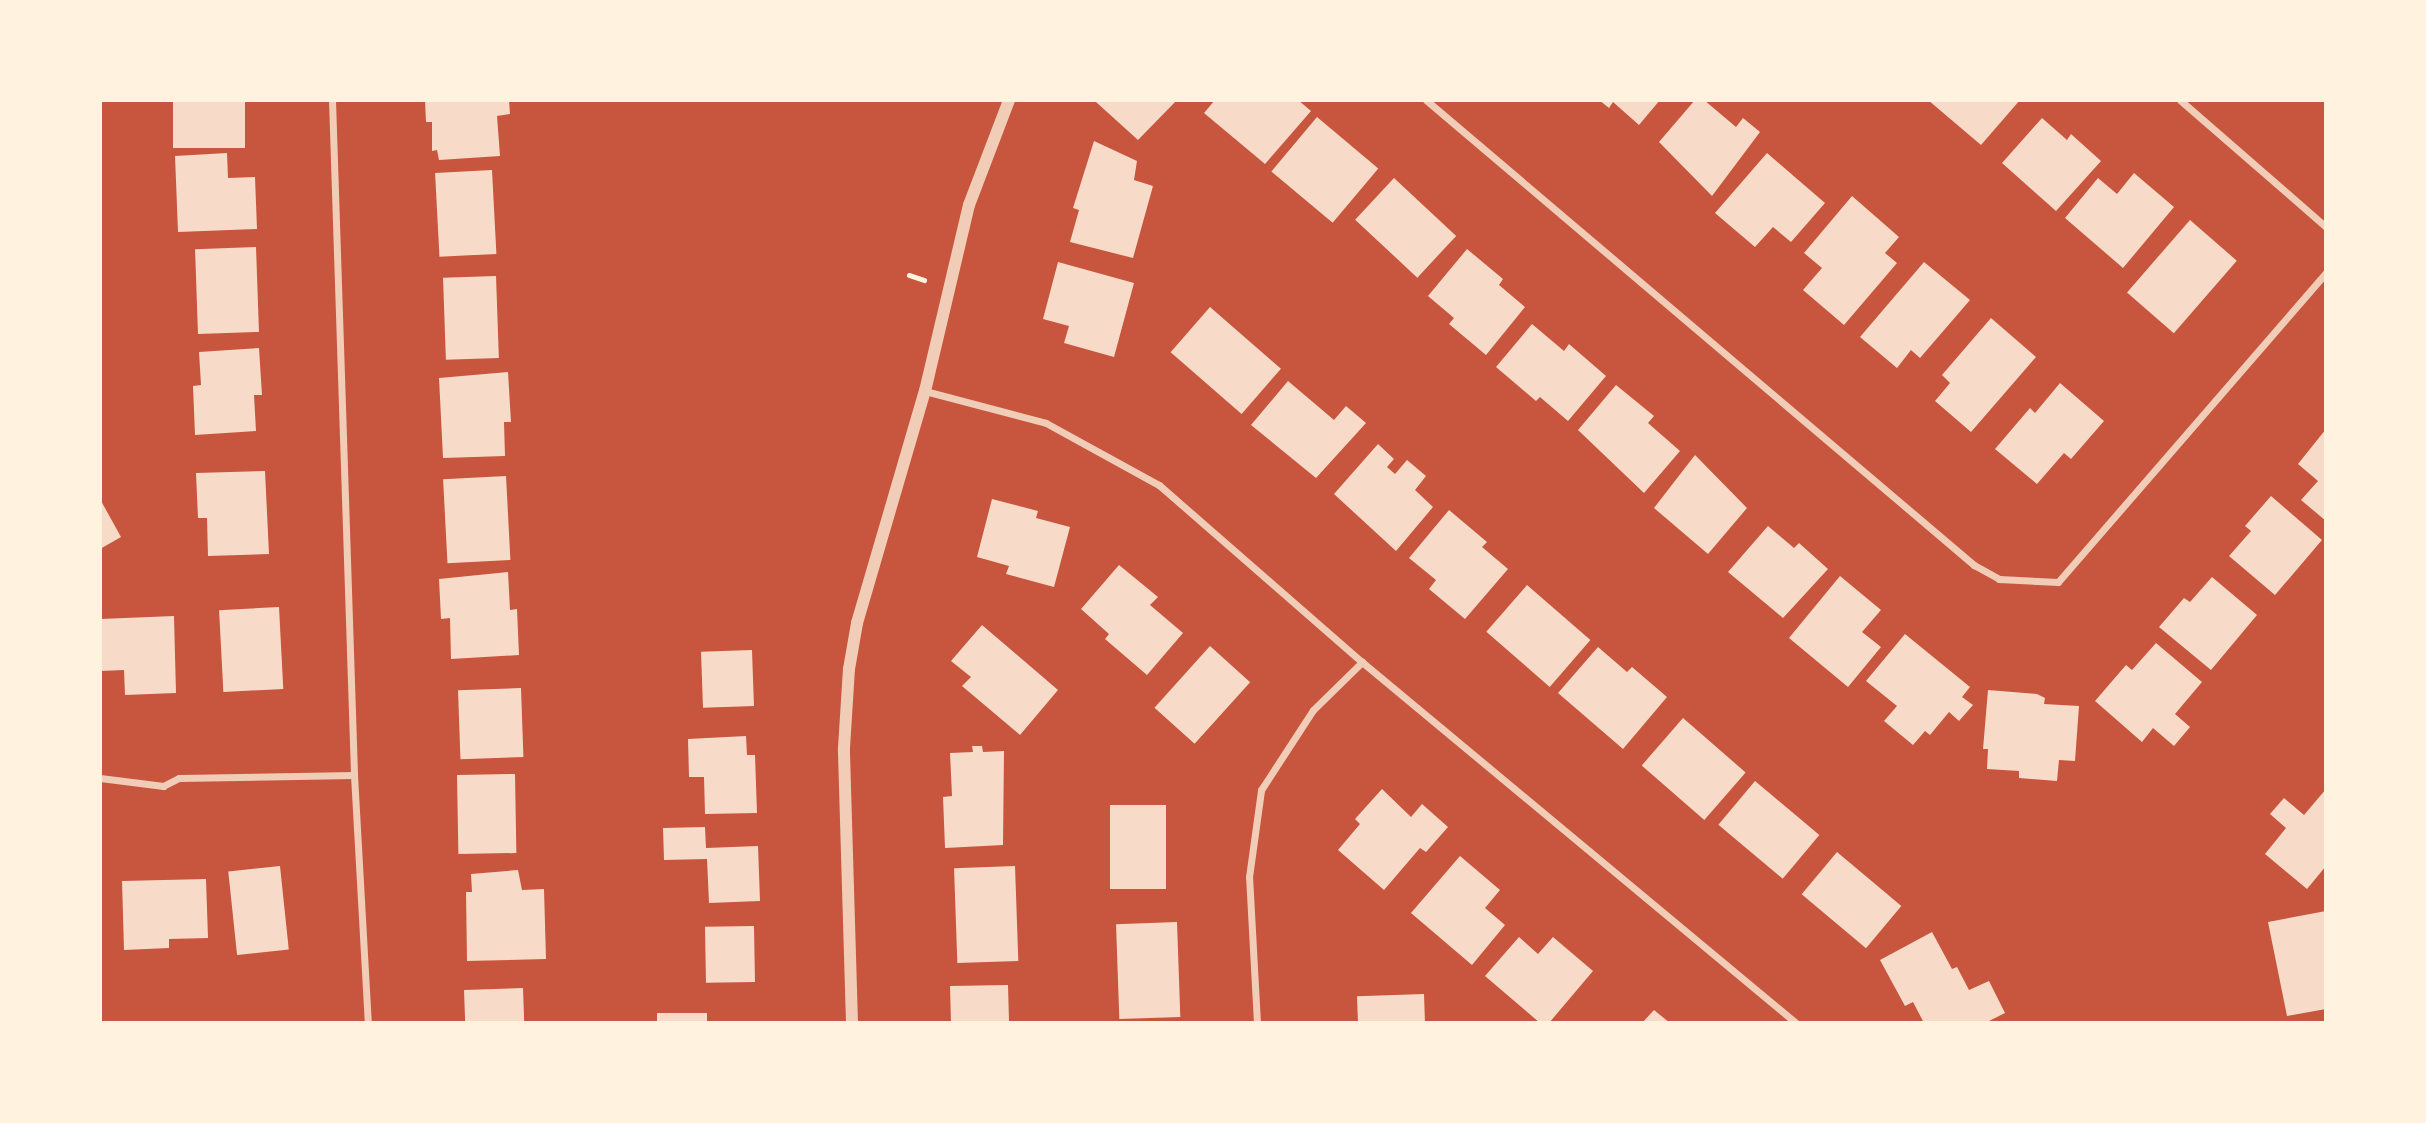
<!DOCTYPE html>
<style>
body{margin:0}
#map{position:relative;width:2426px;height:1123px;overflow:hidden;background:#c8553d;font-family:"Alegreya Sans",sans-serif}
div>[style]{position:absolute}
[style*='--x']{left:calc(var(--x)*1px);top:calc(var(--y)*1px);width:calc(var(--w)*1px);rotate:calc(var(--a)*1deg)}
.building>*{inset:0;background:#f7dbc8;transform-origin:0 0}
.path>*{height:4.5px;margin:-2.25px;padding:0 2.25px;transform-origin:2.25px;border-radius:2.25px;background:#fff3e0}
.minor>*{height:7px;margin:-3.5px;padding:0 3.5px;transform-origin:3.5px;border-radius:3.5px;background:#f1ccb7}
.tertiary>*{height:12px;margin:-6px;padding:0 6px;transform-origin:6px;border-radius:6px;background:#f1ccb7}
span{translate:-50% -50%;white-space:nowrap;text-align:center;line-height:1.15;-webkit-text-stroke:5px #fff3e0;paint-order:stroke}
.frame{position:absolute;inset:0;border:102px solid #fff3e0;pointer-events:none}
</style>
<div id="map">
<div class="building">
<div style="left:173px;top:100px;width:72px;height:48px"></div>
<div style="clip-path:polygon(425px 100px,509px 100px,510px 114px,497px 116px,500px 156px,439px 160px,437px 150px,432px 151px,432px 122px,426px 122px)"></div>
<div style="clip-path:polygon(1098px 100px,1177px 100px,1138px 140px,1096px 102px)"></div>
<div style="clip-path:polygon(1215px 100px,1298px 100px,1311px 111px,1265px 164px,1204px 113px)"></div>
<div style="clip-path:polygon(1599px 100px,1660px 100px,1639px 125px,1613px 102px,1609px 108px)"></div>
<div style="clip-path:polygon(1695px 100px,1704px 100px,1736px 127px,1743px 118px,1760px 132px,1712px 196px,1659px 142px)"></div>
<div style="clip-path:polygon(1928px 100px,2020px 100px,1981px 145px)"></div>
<div style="left:1317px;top:117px;width:80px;height:71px;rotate:40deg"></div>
<div style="clip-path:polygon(2042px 118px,2067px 140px,2071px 134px,2101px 161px,2056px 211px,2002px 163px)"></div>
<div style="clip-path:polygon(1094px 141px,1137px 161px,1134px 180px,1153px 186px,1133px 258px,1070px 242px,1079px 210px,1073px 208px)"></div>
<div style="clip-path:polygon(227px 153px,228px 178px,255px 177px,257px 229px,178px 232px,175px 156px)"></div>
<div style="clip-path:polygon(1767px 153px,1825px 203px,1791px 242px,1773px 227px,1755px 247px,1715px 213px)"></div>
<div style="left:492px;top:170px;width:84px;height:57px;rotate:87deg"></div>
<div style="clip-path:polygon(2134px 173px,2174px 207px,2123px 268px,2065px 218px,2098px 178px,2117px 194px)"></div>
<div style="left:1394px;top:178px;width:85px;height:57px;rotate:43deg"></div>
<div style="clip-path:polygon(1852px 196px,1899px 237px,1885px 253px,1897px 263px,1844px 325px,1803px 290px,1822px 268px,1804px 253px)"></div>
<div style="left:2190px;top:220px;width:62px;height:96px;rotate:41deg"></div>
<div style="left:256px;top:247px;width:85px;height:61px;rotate:88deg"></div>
<div style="clip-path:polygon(1467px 249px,1503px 279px,1499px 285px,1525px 307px,1486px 355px,1449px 324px,1454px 318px,1428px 296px)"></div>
<div style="clip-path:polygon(1058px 262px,1134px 283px,1114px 357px,1064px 343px,1069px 326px,1043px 319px)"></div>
<div style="clip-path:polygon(1924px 262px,1970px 300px,1920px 358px,1911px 350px,1897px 368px,1860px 337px)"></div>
<div style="left:496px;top:276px;width:82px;height:53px;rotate:88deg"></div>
<div style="left:1210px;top:307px;width:94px;height:60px;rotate:41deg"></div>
<div style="clip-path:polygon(1991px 318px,2036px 357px,1971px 432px,1935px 401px,1950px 383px,1942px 375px)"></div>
<div style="clip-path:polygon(1532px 324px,1564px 351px,1569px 344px,1606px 376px,1568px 421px,1540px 397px,1536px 401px,1496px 367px)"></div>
<div style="clip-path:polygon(259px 348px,262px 395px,254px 395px,256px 431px,195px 435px,193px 386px,201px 385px,199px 352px)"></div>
<div style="clip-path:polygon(508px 372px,511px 422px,504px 422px,505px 456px,443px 458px,439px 378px)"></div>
<div style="clip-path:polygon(1288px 381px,1334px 420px,1346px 406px,1366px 423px,1316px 478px,1251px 425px)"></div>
<div style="clip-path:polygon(2060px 383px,2104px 421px,2071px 459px,2064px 453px,2037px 484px,1995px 449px,2030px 408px,2035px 413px)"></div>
<div style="clip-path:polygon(1616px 385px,1654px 416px,1648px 423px,1680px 451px,1644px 493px,1578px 430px)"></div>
<div style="clip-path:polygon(2326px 429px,2326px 521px,2301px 500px,2318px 481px,2298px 464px)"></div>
<div style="clip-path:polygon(1378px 444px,1394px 459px,1387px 467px,1395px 474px,1407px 460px,1426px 476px,1415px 490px,1433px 507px,1396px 551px,1334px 494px)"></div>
<div style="clip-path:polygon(1695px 455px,1747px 508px,1708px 554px,1654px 508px)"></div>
<div style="clip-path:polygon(265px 471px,269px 554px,208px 556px,207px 518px,198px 518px,196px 473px)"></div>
<div style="left:506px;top:476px;width:84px;height:63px;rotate:87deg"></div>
<div style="clip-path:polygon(2271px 496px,2322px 540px,2275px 595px,2229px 556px,2251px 531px,2245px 526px)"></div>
<div style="clip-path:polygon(100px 499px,121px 537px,100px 549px)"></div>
<div style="clip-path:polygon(992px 499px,1038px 511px,1036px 518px,1070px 527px,1054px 587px,1006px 574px,1009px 566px,977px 557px)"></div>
<div style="clip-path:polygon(1449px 510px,1487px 542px,1482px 547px,1508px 569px,1465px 619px,1429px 589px,1436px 580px,1409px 558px)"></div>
<div style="clip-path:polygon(1768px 526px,1794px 548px,1799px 543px,1828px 569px,1783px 618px,1728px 572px)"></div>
<div style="clip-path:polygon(1119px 565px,1158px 597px,1150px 605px,1183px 633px,1147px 675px,1105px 639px,1109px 634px,1081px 609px)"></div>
<div style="clip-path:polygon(508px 572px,510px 610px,517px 609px,519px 655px,451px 659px,450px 618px,441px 619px,439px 579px)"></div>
<div style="clip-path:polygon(1840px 576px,1881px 610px,1862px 632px,1881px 647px,1848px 687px,1789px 638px)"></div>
<div style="clip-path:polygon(2212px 577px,2257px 615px,2211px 670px,2159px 627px,2184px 598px,2190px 602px)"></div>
<div style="left:1527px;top:585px;width:84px;height:62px;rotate:41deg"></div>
<div style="left:279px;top:607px;width:82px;height:60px;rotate:87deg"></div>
<div style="clip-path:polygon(174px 616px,176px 693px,125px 695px,124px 670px,100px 671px,100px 619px)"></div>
<div style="clip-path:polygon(982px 625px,1058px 690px,1020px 735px,962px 686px,971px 677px,951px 661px)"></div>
<div style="clip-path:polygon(1905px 634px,1970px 687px,1962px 697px,1973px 705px,1959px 721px,1949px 712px,1930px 735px,1925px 731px,1913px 745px,1884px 721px,1897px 706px,1866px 681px)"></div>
<div style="clip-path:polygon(2156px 643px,2202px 682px,2175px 714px,2190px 727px,2174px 746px,2153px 728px,2142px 742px,2095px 701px,2126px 665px,2132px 670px)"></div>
<div style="left:1210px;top:646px;width:54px;height:83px;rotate:42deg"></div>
<div style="clip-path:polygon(1598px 647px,1627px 672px,1632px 667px,1667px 697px,1623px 749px,1558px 693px)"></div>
<div style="left:752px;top:650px;width:56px;height:51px;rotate:88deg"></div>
<div style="left:521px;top:688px;width:69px;height:63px;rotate:88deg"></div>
<div style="clip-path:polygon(1988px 690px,2037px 694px,2045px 698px,2044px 704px,2079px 706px,2075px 761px,2059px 760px,2057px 781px,2019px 778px,2019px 771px,1987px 769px,1988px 749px,1983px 749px)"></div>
<div style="left:1683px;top:718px;width:83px;height:63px;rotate:41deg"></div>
<div style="clip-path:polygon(746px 736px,747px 755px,755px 755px,757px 813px,705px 814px,704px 777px,689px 777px,688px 739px)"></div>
<div style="clip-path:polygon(972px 746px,982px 746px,983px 752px,1004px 751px,1003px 845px,945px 848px,943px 797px,952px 796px,950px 753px,973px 752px)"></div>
<div style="left:515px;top:774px;width:79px;height:58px;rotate:89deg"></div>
<div style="left:1755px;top:781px;width:84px;height:57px;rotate:40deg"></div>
<div style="clip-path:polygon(1382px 789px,1411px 817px,1422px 804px,1448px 827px,1426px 852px,1420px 848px,1384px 890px,1338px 850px,1360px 824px,1355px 819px)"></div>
<div style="clip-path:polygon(2326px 789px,2326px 866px,2307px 889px,2265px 854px,2286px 828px,2270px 814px,2284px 798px,2304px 815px)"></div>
<div style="left:1166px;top:805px;width:84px;height:56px;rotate:90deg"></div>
<div style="clip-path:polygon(705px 827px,706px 848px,758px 846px,760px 901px,709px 903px,707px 859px,664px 860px,663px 828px)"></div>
<div style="left:1837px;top:852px;width:84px;height:55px;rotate:40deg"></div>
<div style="clip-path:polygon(1460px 856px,1500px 890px,1485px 908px,1505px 925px,1472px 965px,1411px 913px)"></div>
<div style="left:280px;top:866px;width:84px;height:52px;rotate:84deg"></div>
<div style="left:1015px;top:866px;width:95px;height:61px;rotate:88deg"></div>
<div style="clip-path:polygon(518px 870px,522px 890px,544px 889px,546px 959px,467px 961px,466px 892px,472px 892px,471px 874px)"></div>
<div style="clip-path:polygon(206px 879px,208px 938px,169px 939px,169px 948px,124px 950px,122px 881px)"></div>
<div style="clip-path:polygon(2326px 911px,2326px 1009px,2287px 1016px,2268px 922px)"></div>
<div style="left:1177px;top:922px;width:95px;height:61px;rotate:88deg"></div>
<div style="left:754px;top:926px;width:56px;height:49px;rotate:89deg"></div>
<div style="clip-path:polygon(1932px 932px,1952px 969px,1957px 967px,1969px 990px,1989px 981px,2005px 1013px,1985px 1023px,1924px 1023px,1913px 1002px,1905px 1006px,1880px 960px)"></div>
<div style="clip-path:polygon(1519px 937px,1538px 954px,1553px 937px,1593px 971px,1549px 1023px,1540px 1023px,1485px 976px)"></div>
<div style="clip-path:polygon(1008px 985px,1009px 1021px,1015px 1023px,951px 1023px,950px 986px)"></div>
<div style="left:523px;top:988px;width:35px;height:59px;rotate:88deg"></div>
<div style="left:1424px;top:994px;width:29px;height:67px;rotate:88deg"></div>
<div style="clip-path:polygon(1654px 1010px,1670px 1023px,1642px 1023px)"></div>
<div style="left:707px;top:1013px;width:10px;height:50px;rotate:90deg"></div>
</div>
<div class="path">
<div style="--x:909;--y:275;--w:16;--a:18"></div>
</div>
<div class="minor">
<div style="--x:332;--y:100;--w:675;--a:88.13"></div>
<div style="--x:354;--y:775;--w:248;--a:86.8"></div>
<div style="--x:1426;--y:100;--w:719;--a:40.32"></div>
<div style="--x:1974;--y:565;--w:29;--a:29"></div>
<div style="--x:1999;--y:579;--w:59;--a:2.9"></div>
<div style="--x:2058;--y:582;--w:409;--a:-49.1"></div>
<div style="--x:2180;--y:100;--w:194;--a:41"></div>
<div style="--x:925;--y:391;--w:125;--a:14.8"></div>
<div style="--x:1046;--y:423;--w:129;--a:28.8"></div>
<div style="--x:1159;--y:485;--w:269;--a:41.1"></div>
<div style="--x:1362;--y:662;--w:565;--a:39.75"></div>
<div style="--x:100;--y:778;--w:64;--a:7.2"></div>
<div style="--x:163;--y:786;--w:18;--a:-27"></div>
<div style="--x:179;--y:778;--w:175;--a:-1"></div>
<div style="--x:1257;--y:1023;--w:146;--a:-93.1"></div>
<div style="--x:1249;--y:877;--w:88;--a:-82.1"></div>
<div style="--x:1261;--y:790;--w:95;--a:-57"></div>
<div style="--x:1313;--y:710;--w:69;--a:-44.4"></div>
</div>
<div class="tertiary">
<div style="--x:852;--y:1023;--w:275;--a:-91.7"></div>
<div style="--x:844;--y:748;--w:79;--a:-86.4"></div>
<div style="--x:849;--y:669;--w:47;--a:-80.1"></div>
<div style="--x:857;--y:623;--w:242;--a:-73.7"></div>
<div style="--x:925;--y:391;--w:191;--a:-76.7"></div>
<div style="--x:969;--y:205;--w:112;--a:-69.1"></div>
</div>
<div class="frame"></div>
</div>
